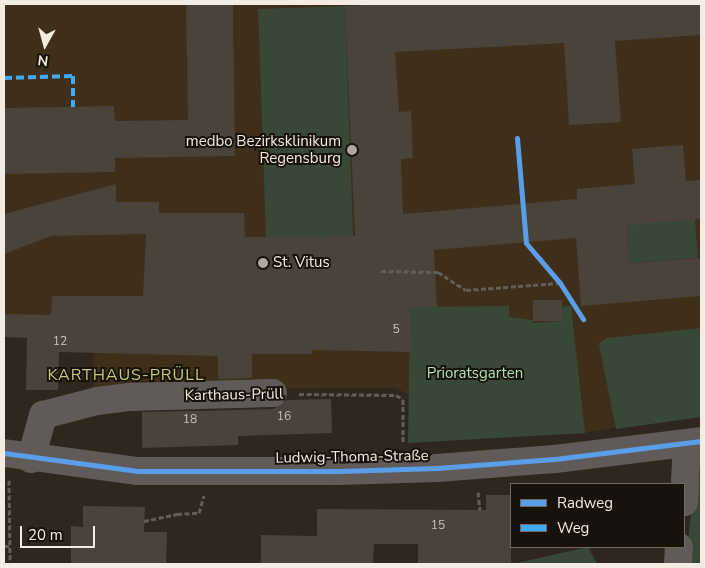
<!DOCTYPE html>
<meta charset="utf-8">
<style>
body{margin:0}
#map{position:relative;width:705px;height:568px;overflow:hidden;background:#2e271d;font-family:"Nunito Sans",sans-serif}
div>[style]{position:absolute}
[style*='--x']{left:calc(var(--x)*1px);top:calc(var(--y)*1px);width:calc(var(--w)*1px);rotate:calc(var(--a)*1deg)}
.built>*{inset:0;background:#3e2e1a}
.green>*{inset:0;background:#394835;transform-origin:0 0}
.building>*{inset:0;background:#4a4339;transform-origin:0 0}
.path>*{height:3px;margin-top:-1.5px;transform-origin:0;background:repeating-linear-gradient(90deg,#635d58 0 5px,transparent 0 7.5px)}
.minor>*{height:28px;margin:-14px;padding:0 14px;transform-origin:14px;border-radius:14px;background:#605b58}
.quiet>*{height:4px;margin-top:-2px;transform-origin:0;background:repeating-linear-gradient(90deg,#3fa9f5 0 8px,transparent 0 12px)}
.cycleway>*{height:5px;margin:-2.5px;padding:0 2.5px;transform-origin:2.5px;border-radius:2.5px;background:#5a9eea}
.dots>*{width:14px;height:14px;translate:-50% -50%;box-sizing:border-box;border:2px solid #17120a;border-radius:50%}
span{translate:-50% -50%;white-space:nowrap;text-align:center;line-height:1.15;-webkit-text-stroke:4px #17120a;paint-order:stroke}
.number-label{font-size:12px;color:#cac2b7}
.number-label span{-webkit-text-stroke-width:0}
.poi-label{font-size:15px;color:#f4ece1}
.right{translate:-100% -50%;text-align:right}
.left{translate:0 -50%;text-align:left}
.park-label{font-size:15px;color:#b6e2b2}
.street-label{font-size:15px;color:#f4ece1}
.neighbourhood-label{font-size:16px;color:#c6cb7e;letter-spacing:1px}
.frame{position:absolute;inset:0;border:5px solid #f4ece1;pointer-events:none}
.legend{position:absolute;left:510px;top:483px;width:175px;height:65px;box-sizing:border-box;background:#17120a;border:1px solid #6f6960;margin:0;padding:6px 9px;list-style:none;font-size:15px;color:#f4ece1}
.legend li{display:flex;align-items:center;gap:10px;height:25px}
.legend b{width:25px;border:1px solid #6f6960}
.north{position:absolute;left:20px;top:20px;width:50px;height:50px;-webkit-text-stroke:4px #17120a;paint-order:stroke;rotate:187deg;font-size:14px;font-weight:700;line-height:20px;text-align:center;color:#f4ece1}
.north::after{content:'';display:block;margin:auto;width:18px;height:22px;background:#f4ece1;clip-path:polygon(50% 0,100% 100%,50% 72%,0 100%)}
.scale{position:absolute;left:20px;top:526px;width:75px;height:22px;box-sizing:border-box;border:2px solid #f4ece1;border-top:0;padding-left:6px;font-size:15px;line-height:18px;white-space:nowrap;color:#f4ece1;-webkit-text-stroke:4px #17120a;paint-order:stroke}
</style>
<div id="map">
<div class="built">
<div style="clip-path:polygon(4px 4px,701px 4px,701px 411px,585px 433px,410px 395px,395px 388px,93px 390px,95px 297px,52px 296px,51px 315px,4px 315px)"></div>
</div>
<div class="green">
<div style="left:345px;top:6px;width:230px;height:87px;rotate:88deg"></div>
<div style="left:695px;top:219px;width:39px;height:68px;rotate:86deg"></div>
<div style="clip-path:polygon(509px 306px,509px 317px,532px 320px,533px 323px,562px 321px,562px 307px,571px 306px,585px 433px,408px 443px,410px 307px)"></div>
<div style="clip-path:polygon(701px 328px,701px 417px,616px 429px,599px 344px,606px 338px)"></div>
<div style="clip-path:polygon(701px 473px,701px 564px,686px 564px,691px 512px)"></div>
<div style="clip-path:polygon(588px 547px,597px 564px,512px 564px)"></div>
</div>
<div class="building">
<div style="clip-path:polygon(186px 4px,233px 4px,235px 156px,115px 158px,115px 172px,4px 174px,4px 108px,114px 106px,115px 121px,188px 120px)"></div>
<div style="clip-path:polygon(392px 4px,701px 4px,701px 35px,615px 41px,621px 122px,569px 125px,564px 43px,395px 52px,399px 112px,411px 111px,413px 158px,401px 159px,403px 214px,577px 199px,577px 189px,635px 184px,632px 149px,683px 145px,686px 181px,701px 180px,701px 219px,627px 225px,630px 263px,701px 258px,701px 296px,581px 306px,576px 238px,434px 250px,437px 307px,410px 307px,411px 352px,312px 350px,312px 354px,252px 354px,252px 378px,218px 379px,218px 356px,59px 352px,58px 390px,26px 390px,27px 338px,4px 337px,4px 314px,51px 315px,52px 296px,143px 296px,146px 234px,51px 236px,4px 254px,4px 214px,116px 184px,116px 202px,159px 202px,159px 213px,244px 213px,245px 237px,355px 236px,345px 6px)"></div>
<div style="left:562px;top:300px;width:21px;height:29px;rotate:90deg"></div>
<div style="clip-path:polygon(331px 399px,332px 433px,238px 436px,238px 445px,142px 448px,142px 412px,273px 409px,287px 400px)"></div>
<div style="clip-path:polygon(486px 495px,511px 495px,511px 564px,418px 564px,418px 544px,374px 544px,373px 564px,261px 564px,261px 535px,317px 536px,317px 509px,486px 510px)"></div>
<div style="clip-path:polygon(83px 506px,145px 507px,144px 532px,167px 532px,166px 564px,71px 564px,71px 526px,83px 527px)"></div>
</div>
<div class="path">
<div style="--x:517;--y:138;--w:66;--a:85.7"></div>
<div style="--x:526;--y:243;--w:52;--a:49.6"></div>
<div style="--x:560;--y:283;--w:43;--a:57.4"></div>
<div style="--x:381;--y:271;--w:57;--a:1"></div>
<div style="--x:438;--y:272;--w:33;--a:33"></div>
<div style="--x:466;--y:290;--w:94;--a:-4.3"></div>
<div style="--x:299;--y:394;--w:97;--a:0.6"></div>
<div style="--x:396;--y:395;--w:8;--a:30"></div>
<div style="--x:403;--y:399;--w:44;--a:90"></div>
<div style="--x:9;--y:480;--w:84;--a:89.3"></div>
<div style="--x:478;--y:492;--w:18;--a:84"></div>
<div style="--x:144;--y:521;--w:34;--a:-12"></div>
<div style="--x:177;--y:514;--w:22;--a:-3"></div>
<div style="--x:199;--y:513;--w:18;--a:-74"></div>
<div style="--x:4;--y:546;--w:5;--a:0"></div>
</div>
<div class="minor">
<div style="--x:4;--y:453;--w:135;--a:7.7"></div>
<div style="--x:138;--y:471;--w:202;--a:0"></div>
<div style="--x:340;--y:471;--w:97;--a:-1.8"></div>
<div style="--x:437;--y:468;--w:118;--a:-4.4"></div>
<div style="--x:555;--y:459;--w:147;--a:-7"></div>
<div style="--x:31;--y:459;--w:46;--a:-74.7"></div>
<div style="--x:43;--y:415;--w:56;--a:-14.5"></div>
<div style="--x:97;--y:401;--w:33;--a:-7"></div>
<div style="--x:130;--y:397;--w:143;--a:-1.6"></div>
<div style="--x:684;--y:502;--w:59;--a:-87.1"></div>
<div style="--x:678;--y:564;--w:17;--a:-87"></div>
</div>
<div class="quiet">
<div style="--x:4;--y:78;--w:69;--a:-1.7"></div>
<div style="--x:73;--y:76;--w:31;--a:90"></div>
</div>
<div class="cycleway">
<div style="--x:517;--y:138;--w:105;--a:85.1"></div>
<div style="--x:526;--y:243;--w:52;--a:49.6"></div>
<div style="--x:560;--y:283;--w:43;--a:57.4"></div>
<div style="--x:4;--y:453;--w:135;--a:7.7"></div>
<div style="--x:138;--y:471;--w:202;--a:0"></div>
<div style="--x:340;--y:471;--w:97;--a:-1.8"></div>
<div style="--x:437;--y:468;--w:118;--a:-4.4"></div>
<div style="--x:555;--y:459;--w:147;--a:-7"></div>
</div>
<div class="dots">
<div style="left:352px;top:150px;background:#afa79c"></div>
<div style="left:263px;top:263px;background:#afa79c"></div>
</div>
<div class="number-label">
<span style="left:396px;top:330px">5</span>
<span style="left:60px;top:342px">12</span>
<span style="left:284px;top:417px">16</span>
<span style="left:190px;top:420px">18</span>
<span style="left:438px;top:526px">15</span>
</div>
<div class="poi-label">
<span class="right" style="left:341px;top:150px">medbo Bezirksklinikum<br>Regensburg</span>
<span class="left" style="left:273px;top:263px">St. Vitus</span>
</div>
<div class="park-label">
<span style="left:475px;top:374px">Prioratsgarten</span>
</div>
<div class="street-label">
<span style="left:234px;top:395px;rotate:-1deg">Karthaus-Prüll</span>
<span style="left:352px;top:457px;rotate:-1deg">Ludwig-Thoma-Straße</span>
</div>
<div class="neighbourhood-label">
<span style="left:126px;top:375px">KARTHAUS-PRÜLL</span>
</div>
<div class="frame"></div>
<ul class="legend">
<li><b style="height:6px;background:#5a9eea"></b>Radweg</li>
<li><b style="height:6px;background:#3fa9f5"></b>Weg</li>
</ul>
<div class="north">N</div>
<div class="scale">20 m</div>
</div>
